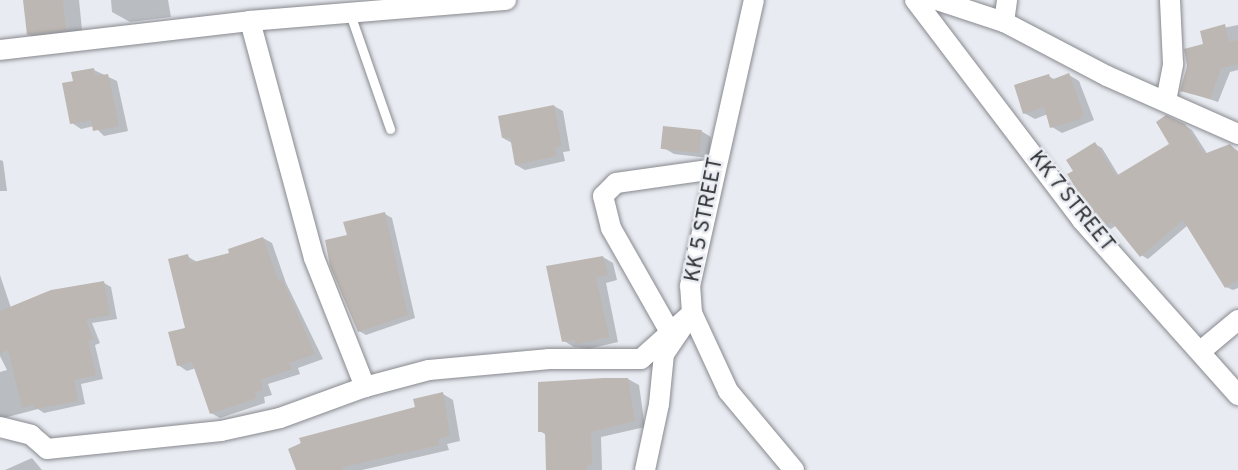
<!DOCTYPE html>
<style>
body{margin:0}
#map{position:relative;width:1238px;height:470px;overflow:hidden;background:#e8ebf1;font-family:Overpass,sans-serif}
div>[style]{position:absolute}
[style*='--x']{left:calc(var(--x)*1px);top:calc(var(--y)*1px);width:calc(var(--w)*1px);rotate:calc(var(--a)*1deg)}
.shadow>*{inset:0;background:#0003}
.building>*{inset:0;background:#bdb7b3;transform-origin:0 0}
.roads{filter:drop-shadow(0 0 2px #87898e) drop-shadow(0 0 2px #87898e)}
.service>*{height:9px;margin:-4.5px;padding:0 4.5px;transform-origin:4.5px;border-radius:4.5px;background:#fff}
.minor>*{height:20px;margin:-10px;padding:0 10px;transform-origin:10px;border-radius:10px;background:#fff}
span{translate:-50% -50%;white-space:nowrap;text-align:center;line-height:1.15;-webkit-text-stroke:5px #e8ebf1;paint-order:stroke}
.street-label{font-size:21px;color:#313234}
</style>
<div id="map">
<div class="shadow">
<div style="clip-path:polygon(25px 0,79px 0,83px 40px,46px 44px,28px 34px)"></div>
<div style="clip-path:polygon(111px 0,168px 0,171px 17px,130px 22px,112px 12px)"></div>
<div style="clip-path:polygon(1238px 25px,1238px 70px,1230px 72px,1218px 102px,1182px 90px,1205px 45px,1202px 32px)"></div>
<div style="clip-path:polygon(94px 70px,117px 81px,128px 131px,104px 136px,94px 126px,81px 129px,72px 123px,74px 82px)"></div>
<div style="clip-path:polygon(1069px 75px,1079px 81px,1094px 120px,1062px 133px,1052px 127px,1048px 114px,1035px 119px,1024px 113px,1048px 76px,1056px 80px)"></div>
<div style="clip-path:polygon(554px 106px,563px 111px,570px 151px,563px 152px,565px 161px,525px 170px,516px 165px,512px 143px,503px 138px)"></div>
<div style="clip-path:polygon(1185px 125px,1192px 130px,1208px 155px,1230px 145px,1238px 151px,1238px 288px,1233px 290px,1226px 287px,1188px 225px,1148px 259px,1141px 255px,1117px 225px,1111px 229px,1104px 225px,1075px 171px,1095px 144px,1102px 148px,1119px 176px,1171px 144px)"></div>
<div style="clip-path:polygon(701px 131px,711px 137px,709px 158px,674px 154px,664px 148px)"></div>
<div style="clip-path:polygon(0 160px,3px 161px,7px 191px,0 191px)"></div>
<div style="clip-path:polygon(385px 214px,392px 218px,415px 318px,366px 335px,359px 331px,349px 236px)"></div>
<div style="clip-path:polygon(263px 238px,272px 243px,286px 283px,323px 359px,298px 368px,300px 374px,268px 384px,272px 395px,264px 397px,265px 403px,220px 418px,211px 413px,196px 368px,187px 371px,178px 365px,187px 329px,187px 256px,197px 262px,231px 254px)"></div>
<div style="clip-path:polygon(603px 257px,613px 263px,617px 280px,606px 283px,618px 342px,588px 349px,574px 347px,564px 341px)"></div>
<div style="clip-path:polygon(0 275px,11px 308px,104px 283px,111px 287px,117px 319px,92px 323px,100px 343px,95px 345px,103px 379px,81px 384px,85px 404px,44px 413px,38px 409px,0 419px,0 372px,7px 370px,0 356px)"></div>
<div style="clip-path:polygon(628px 379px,639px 385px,645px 427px,601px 437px,602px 470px,548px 470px,546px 435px,540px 431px)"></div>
<div style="clip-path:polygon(443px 394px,453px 400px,460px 441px,447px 444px,449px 450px,362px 470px,298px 470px,301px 439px,417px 408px)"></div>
<div style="clip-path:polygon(32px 458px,42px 470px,5px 470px)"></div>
</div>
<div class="building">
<div style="clip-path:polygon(23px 0,63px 0,66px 30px,27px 35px)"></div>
<div style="clip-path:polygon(1225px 24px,1229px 42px,1238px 40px,1238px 64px,1221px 68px,1210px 99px,1180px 91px,1187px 66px,1184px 49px,1203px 44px,1200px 31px)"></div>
<div style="clip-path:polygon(94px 68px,95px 76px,108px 74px,119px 126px,93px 131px,91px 120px,70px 124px,62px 83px,73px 81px,71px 72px)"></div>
<div style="clip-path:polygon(1069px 73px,1084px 115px,1080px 116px,1081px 119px,1050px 128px,1044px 107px,1023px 114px,1014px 85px,1049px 74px,1051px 80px)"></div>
<div style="clip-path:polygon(554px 105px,562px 146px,555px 148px,556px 156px,515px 165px,510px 137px,502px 138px,498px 116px)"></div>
<div style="clip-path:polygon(1166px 115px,1185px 124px,1204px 154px,1230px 144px,1238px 154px,1238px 280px,1225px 288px,1183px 220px,1140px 257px,1111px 221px,1103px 226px,1090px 211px,1067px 174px,1073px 171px,1066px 160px,1095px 142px,1116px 176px,1169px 144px,1156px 122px)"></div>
<div style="left:663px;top:126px;width:39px;height:23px;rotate:6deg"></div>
<div style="clip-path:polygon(385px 212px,408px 315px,358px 332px,330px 266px,325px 240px,347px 235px,343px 222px)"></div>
<div style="clip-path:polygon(263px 237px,278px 280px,282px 279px,315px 354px,289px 363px,292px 369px,260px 380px,263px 390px,255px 392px,257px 398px,210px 414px,192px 362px,177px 366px,168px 332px,185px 328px,168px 259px,188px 254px,190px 263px,229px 253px,228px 249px)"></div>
<div style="clip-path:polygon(603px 256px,608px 275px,596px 277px,609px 337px,576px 344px,575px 340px,562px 342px,546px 266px)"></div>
<div style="clip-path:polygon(104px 281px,110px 315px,86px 319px,93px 339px,88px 341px,96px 375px,74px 380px,78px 401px,35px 409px,34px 404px,22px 408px,8px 350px,0 354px,0 311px,51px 290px)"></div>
<div style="clip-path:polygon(604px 378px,628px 378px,635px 421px,591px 432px,592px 465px,587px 465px,587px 470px,546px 470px,545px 432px,538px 432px,538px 382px)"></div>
<div style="clip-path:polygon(443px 392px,450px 436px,438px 439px,439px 445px,342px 467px,344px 470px,296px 470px,288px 449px,301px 443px,299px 438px,415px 407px,413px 399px)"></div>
</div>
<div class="roads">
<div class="service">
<div style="--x:349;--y:11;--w:125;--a:70.8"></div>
</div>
<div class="minor">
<div style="--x:915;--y:0;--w:275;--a:52.8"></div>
<div style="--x:1081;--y:219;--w:236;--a:48.3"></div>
<div style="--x:937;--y:0;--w:71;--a:18.2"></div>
<div style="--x:1004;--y:22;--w:116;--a:27.7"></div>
<div style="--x:1107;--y:76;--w:143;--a:23.9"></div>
<div style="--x:250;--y:21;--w:245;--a:74.9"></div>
<div style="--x:314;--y:258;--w:139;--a:68.4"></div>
<div style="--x:1004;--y:22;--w:22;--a:-82"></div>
<div style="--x:0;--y:50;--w:252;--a:-6.6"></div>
<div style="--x:250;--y:21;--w:257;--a:-4.7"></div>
<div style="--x:1166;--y:101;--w:38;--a:-79"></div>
<div style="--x:1173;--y:64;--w:64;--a:-92.7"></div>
<div style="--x:670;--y:332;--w:120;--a:-119.6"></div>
<div style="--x:611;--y:228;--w:33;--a:-104"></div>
<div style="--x:603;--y:196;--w:18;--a:-45"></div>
<div style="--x:616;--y:183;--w:99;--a:-8.1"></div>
<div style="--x:1202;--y:350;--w:47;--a:-39.8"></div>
<div style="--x:0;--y:427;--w:32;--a:14"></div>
<div style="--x:31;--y:435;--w:21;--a:41"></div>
<div style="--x:47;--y:449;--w:175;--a:-5.9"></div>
<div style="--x:221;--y:431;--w:60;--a:-12.4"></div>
<div style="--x:280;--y:418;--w:90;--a:-20"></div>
<div style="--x:365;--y:387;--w:66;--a:-14.9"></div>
<div style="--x:429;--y:370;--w:121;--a:-5.2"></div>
<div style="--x:549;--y:359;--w:92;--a:0"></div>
<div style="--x:641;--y:359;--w:69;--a:-42"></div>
<div style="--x:692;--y:313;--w:86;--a:65.2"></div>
<div style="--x:728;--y:391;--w:103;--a:50.1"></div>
<div style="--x:645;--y:470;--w:67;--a:-78"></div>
<div style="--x:659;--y:404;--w:50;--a:-84.3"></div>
<div style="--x:664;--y:354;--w:50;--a:-55.7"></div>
<div style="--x:692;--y:313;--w:27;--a:-94"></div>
<div style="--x:690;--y:286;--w:293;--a:-77.4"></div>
</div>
</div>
<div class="street-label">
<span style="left:1071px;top:202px;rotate:51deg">KK 7 STREET</span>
<span style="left:705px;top:220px;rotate:-79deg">KK 5 STREET</span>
</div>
</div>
